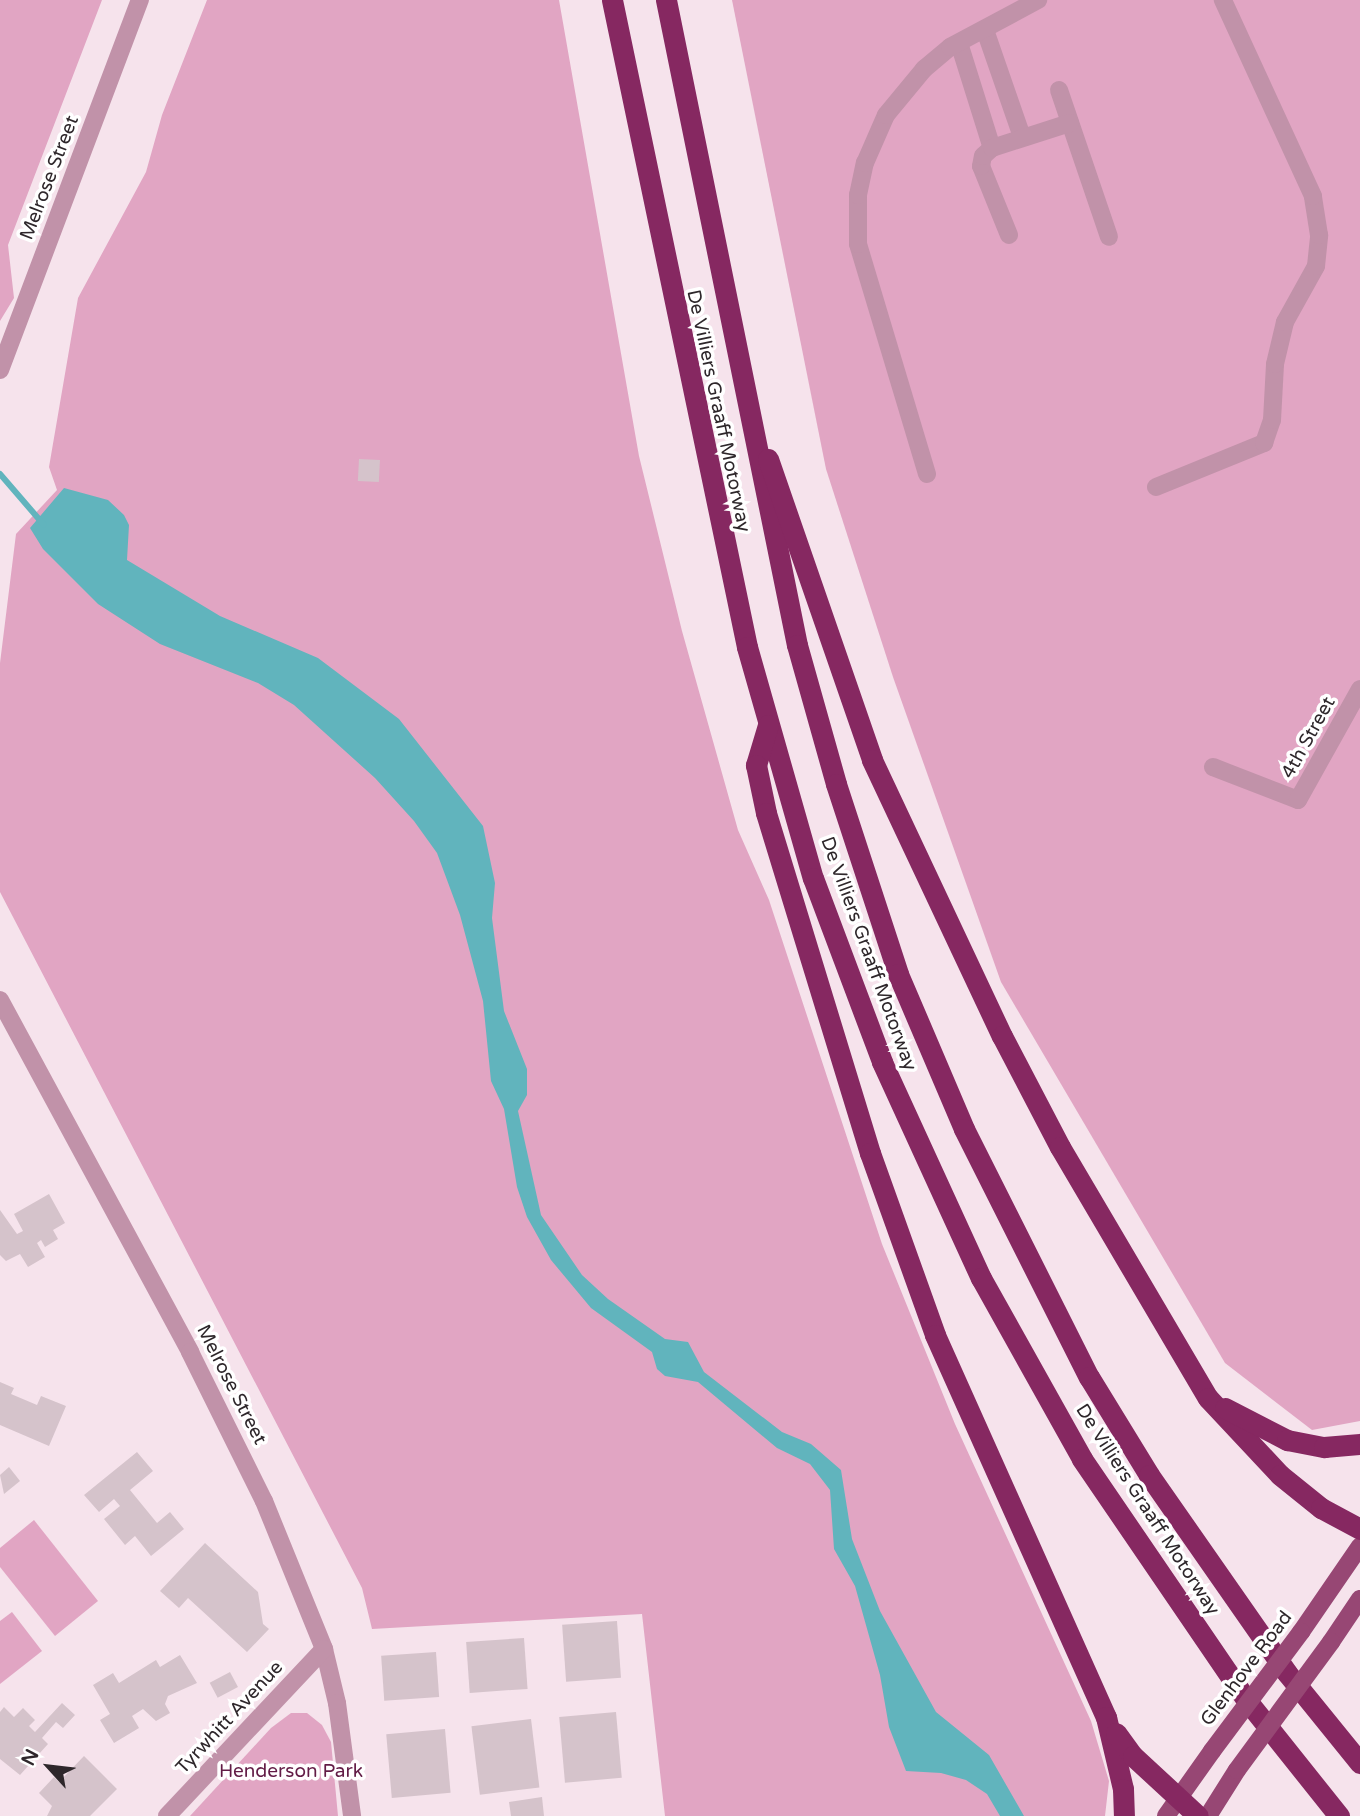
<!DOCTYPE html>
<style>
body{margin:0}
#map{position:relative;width:1360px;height:1816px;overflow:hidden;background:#f6e3ec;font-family:"Varela Round",sans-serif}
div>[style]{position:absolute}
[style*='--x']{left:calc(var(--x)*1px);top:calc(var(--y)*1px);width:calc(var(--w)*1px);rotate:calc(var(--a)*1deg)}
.green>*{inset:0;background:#e1a5c3}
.water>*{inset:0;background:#61b4bd}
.stream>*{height:6px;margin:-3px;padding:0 3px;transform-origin:3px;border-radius:3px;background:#61b4bd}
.building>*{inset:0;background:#d5c3cb;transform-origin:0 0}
.minor>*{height:18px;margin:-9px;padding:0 9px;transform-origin:9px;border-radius:9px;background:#c192a9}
.major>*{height:18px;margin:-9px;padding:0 9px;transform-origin:9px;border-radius:9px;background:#974774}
.highway>*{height:21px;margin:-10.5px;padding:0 10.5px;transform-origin:10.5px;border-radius:10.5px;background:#862861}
.major-bridge>*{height:18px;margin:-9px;padding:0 9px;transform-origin:9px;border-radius:9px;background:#974774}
span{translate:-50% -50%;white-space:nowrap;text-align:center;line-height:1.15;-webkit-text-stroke:7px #fff;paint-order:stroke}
.street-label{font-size:19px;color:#2e272b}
.park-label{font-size:19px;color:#621c46}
.north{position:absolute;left:14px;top:1732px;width:70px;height:70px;-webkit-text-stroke:5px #fff;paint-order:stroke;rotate:297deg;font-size:19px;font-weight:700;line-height:28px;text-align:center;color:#2e272b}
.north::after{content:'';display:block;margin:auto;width:24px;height:32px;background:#2e272b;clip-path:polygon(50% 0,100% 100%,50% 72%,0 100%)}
</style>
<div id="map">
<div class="green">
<div style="clip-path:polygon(0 0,102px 0,8px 245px,14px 298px,0 321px)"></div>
<div style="clip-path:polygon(207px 0,559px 0,639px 456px,682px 631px,738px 830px,769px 900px,882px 1244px,955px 1424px,1091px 1721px,1109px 1781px,1105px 1816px,665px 1816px,642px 1614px,372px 1629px,362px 1588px,0 892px,0 663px,16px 534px,57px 490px,49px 467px,78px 298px,146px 172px,162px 115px)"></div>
<div style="clip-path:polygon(732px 0,1360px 0,1360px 1421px,1312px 1430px,1225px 1363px,1001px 982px,893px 677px,826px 469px)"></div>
<div style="clip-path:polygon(34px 1520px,98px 1601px,55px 1636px,0 1567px,0 1548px)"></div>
<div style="clip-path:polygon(12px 1612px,42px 1651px,0 1684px,0 1621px)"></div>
<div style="clip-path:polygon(291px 1713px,307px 1713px,322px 1725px,331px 1742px,338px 1816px,190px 1816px,271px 1728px)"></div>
</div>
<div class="water">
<div style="clip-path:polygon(64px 488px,108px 500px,124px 515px,129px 525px,127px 560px,220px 616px,318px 658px,399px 719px,483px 826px,495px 883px,492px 918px,504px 1011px,527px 1069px,527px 1095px,518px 1111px,541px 1215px,582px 1275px,608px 1299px,665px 1339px,688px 1342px,704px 1372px,782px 1432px,811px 1444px,841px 1470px,852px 1539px,880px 1611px,936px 1712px,989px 1755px,1024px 1816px,1000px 1816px,987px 1794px,966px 1780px,941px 1773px,906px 1771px,889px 1727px,880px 1675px,855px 1586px,834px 1549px,830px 1490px,810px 1464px,777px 1448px,698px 1382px,665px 1376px,657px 1369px,652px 1352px,591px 1308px,551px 1260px,527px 1217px,517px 1187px,504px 1109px,491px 1081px,483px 1001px,460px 915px,437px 853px,414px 821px,375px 778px,294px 705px,258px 683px,160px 644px,98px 604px,43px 549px,30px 528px)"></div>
</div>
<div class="stream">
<div style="--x:0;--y:474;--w:67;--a:49.2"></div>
</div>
<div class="building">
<div style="left:359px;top:459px;width:21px;height:22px;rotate:3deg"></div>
<div style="clip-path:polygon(49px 1194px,65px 1223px,53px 1230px,58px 1239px,45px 1247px,41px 1240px,37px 1243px,45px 1257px,28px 1267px,20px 1254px,6px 1261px,0 1255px,0 1210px,17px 1234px,23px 1231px,14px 1214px)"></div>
<div style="clip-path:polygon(0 1382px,14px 1388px,11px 1394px,37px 1405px,41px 1396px,66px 1406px,49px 1446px,0 1425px)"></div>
<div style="clip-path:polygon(137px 1452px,153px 1471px,130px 1490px,157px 1523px,170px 1512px,184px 1529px,151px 1556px,135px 1536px,125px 1545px,104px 1519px,120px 1506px,114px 1499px,99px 1512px,84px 1495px)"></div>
<div style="clip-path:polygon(9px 1467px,20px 1481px,4px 1494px,0 1475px)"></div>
<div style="clip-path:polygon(205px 1543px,258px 1592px,263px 1624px,269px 1629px,247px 1652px,188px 1598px,179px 1608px,160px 1591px)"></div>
<div style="left:617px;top:1621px;width:57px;height:55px;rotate:86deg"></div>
<div style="left:524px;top:1638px;width:51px;height:58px;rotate:86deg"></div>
<div style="left:436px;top:1652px;width:45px;height:55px;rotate:86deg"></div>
<div style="clip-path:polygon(180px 1655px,197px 1683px,168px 1696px,165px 1704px,170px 1713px,156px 1721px,143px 1709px,132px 1716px,139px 1728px,114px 1743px,100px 1720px,110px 1714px,93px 1685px,113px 1673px,119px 1683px,156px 1660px,160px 1667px)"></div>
<div style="left:230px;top:1672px;width:17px;height:23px;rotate:62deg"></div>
<div style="clip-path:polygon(62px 1703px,75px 1715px,63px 1728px,56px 1722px,42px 1738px,48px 1744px,20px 1775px,0 1759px,0 1712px,4px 1707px,14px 1717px,23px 1708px,35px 1720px,29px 1726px,35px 1732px)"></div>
<div style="left:616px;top:1712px;width:66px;height:57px;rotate:85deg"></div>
<div style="left:531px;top:1719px;width:69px;height:60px;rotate:83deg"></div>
<div style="left:445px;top:1729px;width:64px;height:59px;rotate:85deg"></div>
<div style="clip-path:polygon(84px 1756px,117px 1789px,90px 1816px,47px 1816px,52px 1806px,39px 1793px,54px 1777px,59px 1782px)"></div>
<div style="clip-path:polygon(542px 1797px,544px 1816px,511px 1816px,509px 1802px)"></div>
</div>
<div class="minor">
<div style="--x:985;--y:30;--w:113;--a:70.9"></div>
<div style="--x:959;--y:43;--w:110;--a:72.6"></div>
<div style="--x:1059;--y:90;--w:155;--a:71.2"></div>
<div style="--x:1009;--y:235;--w:74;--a:-112.1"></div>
<div style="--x:981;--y:166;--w:10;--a:-79"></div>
<div style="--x:983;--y:156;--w:12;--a:-42"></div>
<div style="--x:992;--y:148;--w:82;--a:-17.8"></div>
<div style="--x:0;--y:370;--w:396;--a:-69.3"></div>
<div style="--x:927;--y:474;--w:240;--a:-106.7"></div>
<div style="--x:858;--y:244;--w:49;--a:-90"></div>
<div style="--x:858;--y:195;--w:33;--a:-78"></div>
<div style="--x:865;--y:163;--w:52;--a:-66.4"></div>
<div style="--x:886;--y:115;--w:60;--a:-50.4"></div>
<div style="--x:924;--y:69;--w:34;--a:-40"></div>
<div style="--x:950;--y:47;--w:100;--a:-28.1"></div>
<div style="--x:1156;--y:487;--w:117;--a:-22.2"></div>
<div style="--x:1264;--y:443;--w:24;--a:-71"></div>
<div style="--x:1272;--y:420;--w:56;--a:-86.9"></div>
<div style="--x:1275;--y:364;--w:43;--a:-76.6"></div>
<div style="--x:1285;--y:322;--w:64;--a:-61"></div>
<div style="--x:1316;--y:266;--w:31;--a:-84"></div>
<div style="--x:1319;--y:235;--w:39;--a:-99"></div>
<div style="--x:1313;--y:196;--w:216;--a:-114.7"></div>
<div style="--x:1213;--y:767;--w:91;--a:21.2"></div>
<div style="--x:1298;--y:800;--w:127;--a:-60.8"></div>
<div style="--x:0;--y:1000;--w:400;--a:61.6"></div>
<div style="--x:190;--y:1352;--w:166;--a:63.6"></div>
<div style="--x:264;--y:1501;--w:160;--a:67.9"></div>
<div style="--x:324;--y:1649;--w:56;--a:76.5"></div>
<div style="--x:337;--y:1703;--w:114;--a:82.4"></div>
<div style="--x:167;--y:1816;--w:229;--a:-46.8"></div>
</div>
<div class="major">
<div style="--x:1301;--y:1632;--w:104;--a:-55.5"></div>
<div style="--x:1331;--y:1642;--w:52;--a:-56"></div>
<div style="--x:1166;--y:1816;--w:80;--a:-54.7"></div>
<div style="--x:1208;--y:1816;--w:54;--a:-57.8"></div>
</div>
<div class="highway">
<div style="--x:612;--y:0;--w:661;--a:78.21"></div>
<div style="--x:747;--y:647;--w:240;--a:74.1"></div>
<div style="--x:813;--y:878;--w:197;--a:69.4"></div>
<div style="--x:882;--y:1062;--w:238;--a:65.4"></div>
<div style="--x:981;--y:1278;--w:207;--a:60.8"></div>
<div style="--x:1082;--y:1459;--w:294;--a:55.7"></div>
<div style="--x:1248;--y:1702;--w:146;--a:51.4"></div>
<div style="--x:666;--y:0;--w:658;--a:78.52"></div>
<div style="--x:797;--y:645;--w:144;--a:74.3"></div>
<div style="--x:836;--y:784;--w:200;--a:71.9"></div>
<div style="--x:898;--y:974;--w:168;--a:66.9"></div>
<div style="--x:964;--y:1129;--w:278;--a:63.3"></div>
<div style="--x:1089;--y:1377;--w:115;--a:58.5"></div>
<div style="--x:1149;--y:1475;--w:241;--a:55.1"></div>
<div style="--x:1287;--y:1673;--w:116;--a:51"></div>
<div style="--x:768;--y:459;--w:318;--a:70.9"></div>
<div style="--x:872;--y:760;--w:305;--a:64.8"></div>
<div style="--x:1002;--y:1036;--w:125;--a:62.4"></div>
<div style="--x:1060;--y:1147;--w:291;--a:59.5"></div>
<div style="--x:1208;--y:1398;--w:105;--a:46.9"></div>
<div style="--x:1280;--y:1475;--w:53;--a:38.8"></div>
<div style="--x:1321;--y:1508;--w:44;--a:28.3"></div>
<div style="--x:768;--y:725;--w:42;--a:106.7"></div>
<div style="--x:756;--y:765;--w:49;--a:78.2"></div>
<div style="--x:766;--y:813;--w:356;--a:73"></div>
<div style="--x:870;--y:1153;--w:193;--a:70.3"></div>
<div style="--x:935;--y:1335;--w:419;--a:65.9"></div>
<div style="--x:1106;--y:1717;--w:74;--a:76.7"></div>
<div style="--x:1123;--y:1789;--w:27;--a:88"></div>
<div style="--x:1225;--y:1408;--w:70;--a:27.3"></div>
<div style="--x:1287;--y:1440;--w:38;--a:11"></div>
<div style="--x:1324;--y:1447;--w:36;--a:-5"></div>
<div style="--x:1116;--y:1733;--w:29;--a:54"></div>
<div style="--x:1133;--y:1756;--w:88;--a:42.7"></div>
</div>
<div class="major-bridge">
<div style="--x:1212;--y:1751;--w:149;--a:-53.2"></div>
<div style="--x:1237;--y:1770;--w:159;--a:-53.7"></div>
</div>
<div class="street-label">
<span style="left:50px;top:178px;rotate:-69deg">Melrose Street</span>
<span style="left:718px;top:411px;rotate:78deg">De Villiers Graaff Motorway</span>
<span style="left:1309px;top:738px;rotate:-61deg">4th Street</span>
<span style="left:868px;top:954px;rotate:70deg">De Villiers Graaff Motorway</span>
<span style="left:231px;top:1385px;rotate:63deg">Melrose Street</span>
<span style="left:1147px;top:1510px;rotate:57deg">De Villiers Graaff Motorway</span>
<span style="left:1247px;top:1669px;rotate:-53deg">Glenhove Road</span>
<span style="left:230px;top:1718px;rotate:-47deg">Tyrwhitt Avenue</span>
</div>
<div class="park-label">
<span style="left:291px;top:1772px">Henderson Park</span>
</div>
<div class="north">N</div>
</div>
